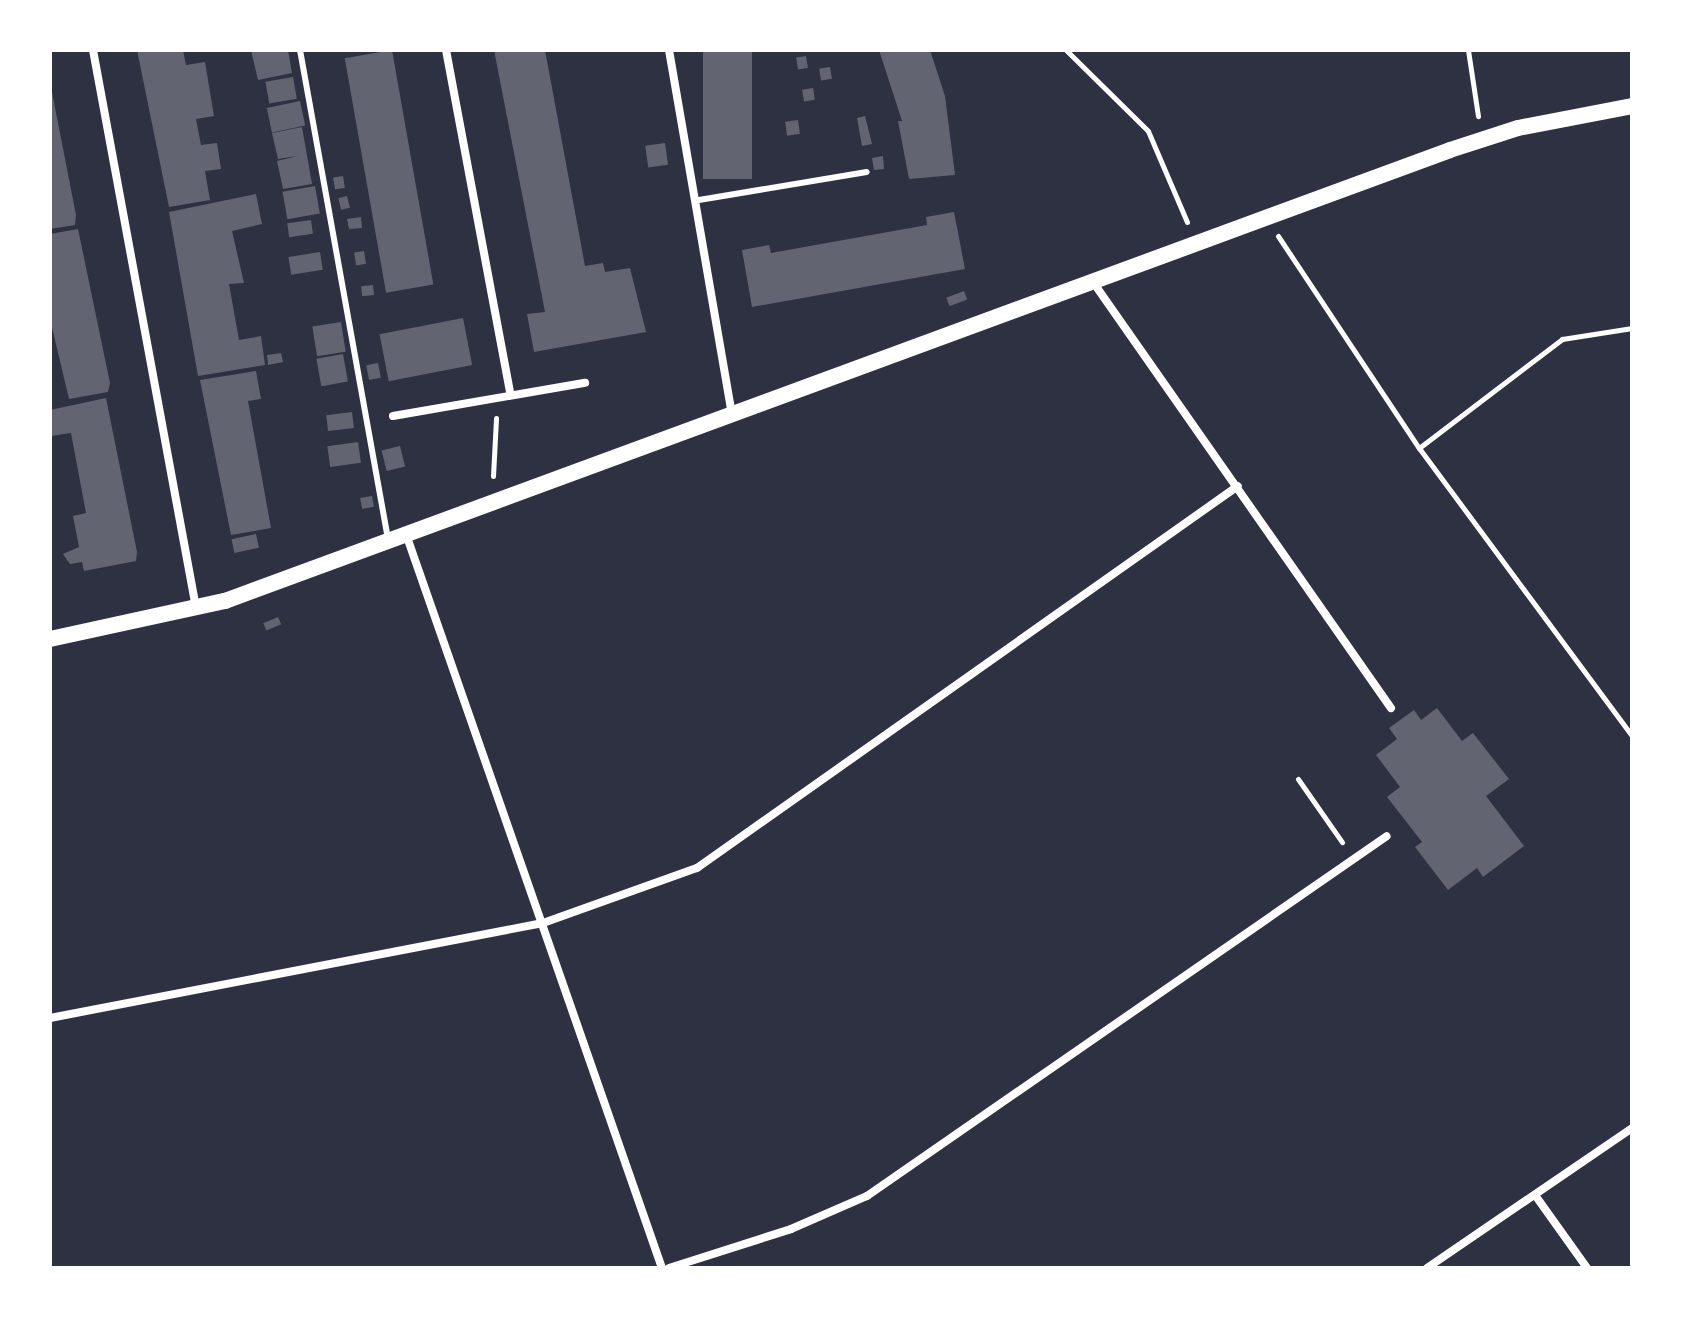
<!DOCTYPE html>
<style>
body{margin:0}
#map{position:relative;width:1682px;height:1318px;overflow:hidden;background:#2d3142;font-family:"Exo 2",sans-serif}
div>[style]{position:absolute}
[style*='--x']{left:calc(var(--x)*1px);top:calc(var(--y)*1px);width:calc(var(--w)*1px);rotate:calc(var(--a)*1deg)}
.building>*{inset:0;background:#626471;transform-origin:0 0}
.path>*{height:5px;margin:-2.5px;padding:0 2.5px;transform-origin:2.5px;border-radius:2.5px;background:#fff}
.service>*{height:6px;margin:-3px;padding:0 3px;transform-origin:3px;border-radius:3px;background:#fff}
.minor>*{height:8px;margin:-4px;padding:0 4px;transform-origin:4px;border-radius:4px;background:#fff}
.secondary>*{height:16px;margin:-8px;padding:0 8px;transform-origin:8px;border-radius:8px;background:#fff}
span{translate:-50% -50%;white-space:nowrap;text-align:center;line-height:1.15;-webkit-text-stroke:6px #fff;paint-order:stroke}
.frame{position:absolute;inset:0;border:52px solid #fff;pointer-events:none}
</style>
<div id="map">
<div class="building">
<div style="clip-path:polygon(137px 50px,183px 50px,186px 65px,205px 62px,214px 116px,196px 119px,201px 145px,217px 143px,221px 169px,205px 171px,210px 200px,169px 207px)"></div>
<div style="clip-path:polygon(251px 50px,288px 50px,292px 73px,258px 80px)"></div>
<div style="left:392px;top:50px;width:238px;height:48px;rotate:80deg"></div>
<div style="clip-path:polygon(494px 50px,545px 50px,585px 266px,603px 263px,605px 272px,630px 268px,646px 332px,534px 352px,527px 314px,545px 312px)"></div>
<div style="left:703px;top:50px;width:49px;height:129px"></div>
<div style="clip-path:polygon(879px 50px,930px 50px,945px 96px,955px 175px,909px 179px,898px 121px,902px 121px)"></div>
<div style="left:806px;top:56px;width:12px;height:10px;rotate:81deg"></div>
<div style="left:830px;top:67px;width:12px;height:11px;rotate:81deg"></div>
<div style="left:293px;top:77px;width:22px;height:28px;rotate:80deg"></div>
<div style="clip-path:polygon(50px 82px,76px 215px,75px 225px,50px 229px)"></div>
<div style="left:813px;top:88px;width:12px;height:11px;rotate:81deg"></div>
<div style="left:300px;top:101px;width:25px;height:34px;rotate:78deg"></div>
<div style="clip-path:polygon(865px 116px,872px 144px,862px 146px,857px 118px)"></div>
<div style="left:798px;top:120px;width:14px;height:13px;rotate:82deg"></div>
<div style="clip-path:polygon(302px 127px,312px 184px,283px 189px,277px 161px,298px 156px,278px 159px,272px 133px)"></div>
<div style="left:665px;top:143px;width:22px;height:20px;rotate:82deg"></div>
<div style="clip-path:polygon(883px 156px,884px 169px,874px 170px,872px 158px)"></div>
<div style="left:343px;top:176px;width:12px;height:10px;rotate:81deg"></div>
<div style="left:315px;top:186px;width:28px;height:33px;rotate:80deg"></div>
<div style="clip-path:polygon(256px 194px,262px 224px,232px 231px,244px 283px,229px 284px,239px 340px,261px 336px,265px 365px,198px 376px,169px 212px)"></div>
<div style="left:347px;top:196px;width:12px;height:9px;rotate:76deg"></div>
<div style="clip-path:polygon(954px 212px,965px 269px,752px 307px,742px 250px,769px 245px,771px 253px,927px 225px,926px 217px)"></div>
<div style="clip-path:polygon(361px 217px,362px 228px,349px 229px,347px 219px)"></div>
<div style="left:311px;top:220px;width:14px;height:24px;rotate:82deg"></div>
<div style="clip-path:polygon(78px 229px,110px 383px,108px 392px,69px 399px,50px 319px,50px 234px)"></div>
<div style="left:364px;top:251px;width:13px;height:10px;rotate:81deg"></div>
<div style="left:320px;top:252px;width:18px;height:32px;rotate:81deg"></div>
<div style="left:373px;top:285px;width:10px;height:12px;rotate:84deg"></div>
<div style="left:964px;top:291px;width:9px;height:19px;rotate:69deg"></div>
<div style="left:463px;top:318px;width:48px;height:85px;rotate:79deg"></div>
<div style="left:341px;top:322px;width:30px;height:29px;rotate:81deg"></div>
<div style="clip-path:polygon(281px 353px,283px 362px,268px 365px,267px 355px)"></div>
<div style="left:343px;top:354px;width:28px;height:27px;rotate:80deg"></div>
<div style="left:378px;top:363px;width:15px;height:12px;rotate:79deg"></div>
<div style="clip-path:polygon(256px 371px,261px 399px,248px 401px,271px 528px,231px 535px,200px 380px)"></div>
<div style="clip-path:polygon(106px 398px,137px 552px,136px 561px,84px 571px,82px 562px,70px 564px,63px 554px,79px 547px,73px 516px,86px 513px,71px 433px,51px 436px,50px 410px)"></div>
<div style="left:352px;top:412px;width:16px;height:26px;rotate:83deg"></div>
<div style="left:358px;top:442px;width:21px;height:31px;rotate:82deg"></div>
<div style="left:400px;top:446px;width:21px;height:19px;rotate:76deg"></div>
<div style="left:372px;top:496px;width:11px;height:12px;rotate:80deg"></div>
<div style="left:256px;top:534px;width:14px;height:25px;rotate:78deg"></div>
<div style="left:278px;top:617px;width:8px;height:16px;rotate:67deg"></div>
<div style="clip-path:polygon(1437px 708px,1462px 741px,1473px 733px,1509px 779px,1486px 796px,1524px 846px,1483px 877px,1477px 868px,1448px 890px,1415px 847px,1422px 842px,1387px 797px,1400px 787px,1376px 755px,1397px 739px,1389px 728px,1414px 710px,1421px 720px)"></div>
</div>
<div class="path">
<div style="--x:1066;--y:50;--w:115;--a:44.6"></div>
<div style="--x:1148;--y:131;--w:99;--a:66.8"></div>
<div style="--x:1468;--y:50;--w:67;--a:81.4"></div>
<div style="--x:1278;--y:236;--w:255;--a:56.4"></div>
<div style="--x:1419;--y:448;--w:358;--a:53.5"></div>
<div style="--x:1419;--y:448;--w:180;--a:-37.3"></div>
<div style="--x:1562;--y:339;--w:71;--a:-8.9"></div>
<div style="--x:493;--y:476;--w:58;--a:-87"></div>
<div style="--x:1298;--y:779;--w:77;--a:55.1"></div>
</div>
<div class="service">
<div style="--x:300;--y:50;--w:498;--a:79.8"></div>
<div style="--x:699;--y:200;--w:170;--a:-9.5"></div>
</div>
<div class="minor">
<div style="--x:93;--y:50;--w:567;--a:79.54"></div>
<div style="--x:446;--y:50;--w:349;--a:79.4"></div>
<div style="--x:669;--y:50;--w:371;--a:80.2"></div>
<div style="--x:1093;--y:282;--w:520;--a:55.03"></div>
<div style="--x:393;--y:416;--w:195;--a:-9.8"></div>
<div style="--x:407;--y:537;--w:774;--a:70.77"></div>
<div style="--x:50;--y:1018;--w:502;--a:-10.91"></div>
<div style="--x:543;--y:923;--w:164;--a:-19.7"></div>
<div style="--x:697;--y:868;--w:662;--a:-35.23"></div>
<div style="--x:1535;--y:1195;--w:90;--a:54.5"></div>
<div style="--x:669;--y:1268;--w:128;--a:-17.7"></div>
<div style="--x:791;--y:1229;--w:83;--a:-23.5"></div>
<div style="--x:867;--y:1196;--w:632;--a:-34.7"></div>
<div style="--x:1427;--y:1268;--w:248;--a:-34.3"></div>
</div>
<div class="secondary">
<div style="--x:50;--y:639;--w:179;--a:-12.3"></div>
<div style="--x:225;--y:601;--w:1305;--a:-20.21"></div>
<div style="--x:1450;--y:150;--w:71;--a:-17.9"></div>
<div style="--x:1518;--y:128;--w:116;--a:-10.9"></div>
</div>
<div class="frame"></div>
</div>
